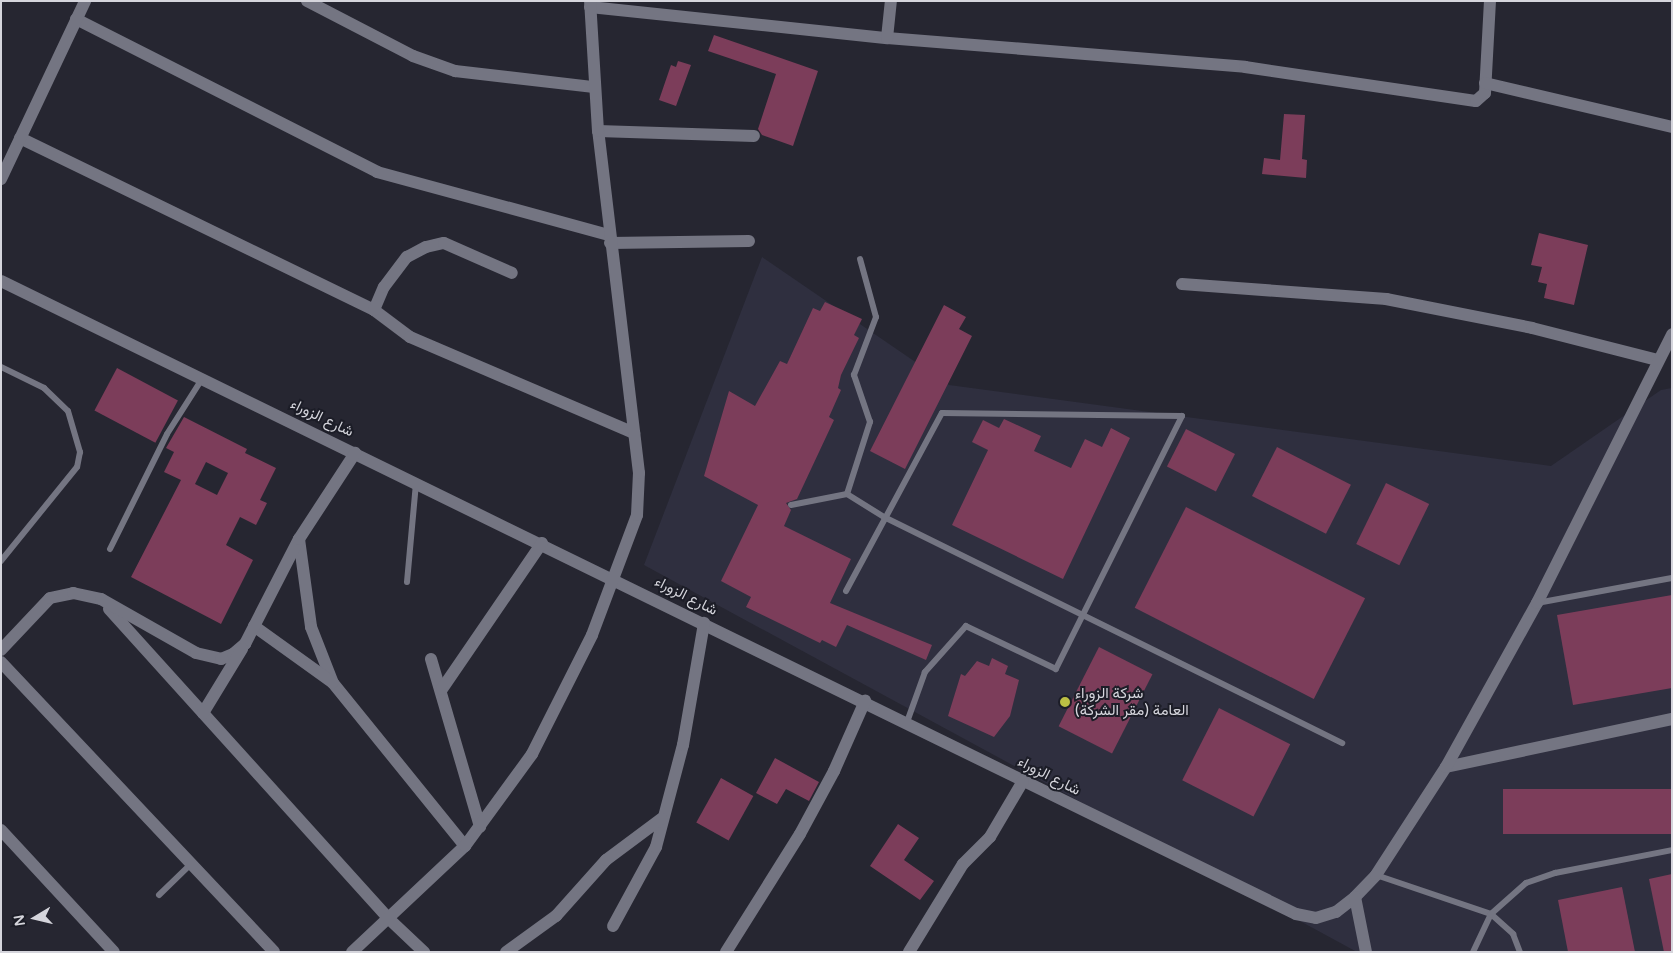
<!DOCTYPE html>
<meta charset="utf-8">
<style>
body{margin:0}
#map{position:relative;width:1673px;height:953px;overflow:hidden;background:#262631;font-family:"Varela Round",Vazirmatn,sans-serif}
div>[style]{position:absolute}
[style*='--x']{left:calc(var(--x)*1px);top:calc(var(--y)*1px);width:calc(var(--w)*1px);rotate:calc(var(--a)*1deg)}
.built>*{inset:0;background:#2f2f3f}
.building>*{inset:0;background:#7c3d5a;transform-origin:0 0}
.service>*{height:6px;margin:-3px;padding:0 3px;transform-origin:3px;border-radius:3px;background:#747582}
.minor>*{height:12px;margin:-6px;padding:0 6px;transform-origin:6px;border-radius:6px;background:#747582}
.dots>*{width:14px;height:14px;translate:-50% -50%;box-sizing:border-box;border:2px solid #1c1d27;border-radius:50%}
span{translate:-50% -50%;white-space:nowrap;text-align:center;line-height:1.15;-webkit-text-stroke:4px #1c1d27;paint-order:stroke}
.street-label{font-size:15px;color:#d5d5dc}
.poi-label{font-size:15px;color:#d5d5dc}
.left{translate:0 -50%;text-align:left}
.frame{position:absolute;inset:0;border:2px solid #d5d5dc;pointer-events:none}
.north{position:absolute;left:10px;top:893px;width:50px;height:50px;-webkit-text-stroke:4px #1c1d27;paint-order:stroke;rotate:261deg;font-size:14px;font-weight:700;line-height:20px;text-align:center;color:#d5d5dc}
.north::after{content:'';display:block;margin:auto;width:18px;height:22px;background:#d5d5dc;clip-path:polygon(50% 0,100% 100%,50% 72%,0 100%)}
</style>
<div id="map">
<div class="built">
<div style="clip-path:polygon(762px 257px,949px 385px,1551px 466px,1661px 390px,1672px 388px,1672px 952px,1357px 952px,644px 565px)"></div>
</div>
<div class="building">
<div style="clip-path:polygon(714px 35px,818px 71px,793px 146px,762px 135px,758px 129px,776px 74px,708px 51px)"></div>
<div style="clip-path:polygon(678px 61px,691px 65px,676px 106px,659px 100px,671px 65px,676px 67px)"></div>
<div style="clip-path:polygon(1284px 114px,1305px 115px,1302px 159px,1307px 160px,1306px 178px,1262px 174px,1264px 158px,1280px 160px)"></div>
<div style="clip-path:polygon(1539px 233px,1588px 245px,1574px 305px,1544px 298px,1547px 284px,1538px 282px,1542px 267px,1531px 265px)"></div>
<div style="clip-path:polygon(825px 302px,862px 319px,854px 335px,859px 338px,841px 375px,838px 388px,841px 390px,829px 417px,834px 420px,797px 499px,786px 503px,791px 510px,784px 526px,851px 559px,830px 603px,932px 645px,926px 660px,847px 625px,836px 647px,822px 640px,820px 643px,746px 607px,751px 597px,721px 581px,758px 505px,704px 476px,729px 391px,755px 406px,780px 361px,787px 364px,813px 308px,820px 311px)"></div>
<div style="clip-path:polygon(944px 305px,966px 317px,959px 329px,972px 336px,905px 469px,870px 451px)"></div>
<div style="left:117px;top:368px;width:69px;height:48px;rotate:28deg"></div>
<div style="clip-path:polygon(evenodd,184px 417px,247px 449px,245px 453px,276px 468px,260px 500px,267px 503px,256px 525px,240px 517px,226px 545px,253px 560px,221px 624px,131px 577px,181px 480px,164px 472px,174px 452px,166px 448px,184px 417px,206px 462px,228px 473px,217px 495px,195px 484px,206px 462px)"></div>
<div style="clip-path:polygon(1004px 419px,1041px 436px,1034px 451px,1071px 468px,1085px 439px,1102px 447px,1111px 428px,1130px 438px,1063px 579px,952px 525px,988px 450px,972px 442px,983px 420px,999px 428px)"></div>
<div style="left:1186px;top:429px;width:55px;height:42px;rotate:27deg"></div>
<div style="left:1277px;top:447px;width:83px;height:55px;rotate:27deg"></div>
<div style="left:1386px;top:483px;width:48px;height:68px;rotate:26deg"></div>
<div style="left:1186px;top:507px;width:201px;height:113px;rotate:27deg"></div>
<div style="clip-path:polygon(1672px 595px,1672px 688px,1573px 705px,1557px 615px)"></div>
<div style="left:1099px;top:647px;width:60px;height:89px;rotate:27deg"></div>
<div style="clip-path:polygon(992px 658px,1008px 666px,1005px 674px,1019px 680px,1010px 716px,994px 737px,948px 716px,961px 674px,965px 676px,977px 661px,989px 666px)"></div>
<div style="left:1219px;top:708px;width:80px;height:81px;rotate:27deg"></div>
<div style="clip-path:polygon(775px 758px,819px 782px,809px 801px,786px 789px,777px 804px,756px 793px)"></div>
<div style="left:721px;top:778px;width:37px;height:51px;rotate:29deg"></div>
<div style="left:1672px;top:789px;width:45px;height:169px;rotate:90deg"></div>
<div style="clip-path:polygon(898px 824px,919px 838px,904px 860px,934px 881px,920px 900px,870px 866px)"></div>
<div style="clip-path:polygon(1672px 874px,1672px 952px,1664px 952px,1649px 879px)"></div>
<div style="clip-path:polygon(1622px 887px,1635px 952px,1568px 952px,1558px 900px)"></div>
</div>
<div class="service">
<div style="--x:1;--y:367;--w:48;--a:26"></div>
<div style="--x:44;--y:388;--w:33;--a:44"></div>
<div style="--x:68;--y:411;--w:43;--a:73.7"></div>
<div style="--x:80;--y:452;--w:15;--a:101"></div>
<div style="--x:77;--y:467;--w:121;--a:129"></div>
<div style="--x:847;--y:494;--w:76;--a:-72.3"></div>
<div style="--x:870;--y:422;--w:50;--a:-108.8"></div>
<div style="--x:854;--y:375;--w:62;--a:-69.2"></div>
<div style="--x:876;--y:317;--w:60;--a:-105.4"></div>
<div style="--x:791;--y:505;--w:57;--a:-11.1"></div>
<div style="--x:847;--y:494;--w:44;--a:31.9"></div>
<div style="--x:884;--y:517;--w:511;--a:26.26"></div>
<div style="--x:110;--y:549;--w:128;--a:-63.6"></div>
<div style="--x:167;--y:434;--w:65;--a:-57.5"></div>
<div style="--x:407;--y:582;--w:98;--a:-84.8"></div>
<div style="--x:846;--y:591;--w:202;--a:-61.7"></div>
<div style="--x:942;--y:413;--w:240;--a:0.7"></div>
<div style="--x:1182;--y:416;--w:283;--a:116.5"></div>
<div style="--x:1056;--y:669;--w:100;--a:-154.5"></div>
<div style="--x:966;--y:626;--w:62;--a:131.7"></div>
<div style="--x:925;--y:672;--w:53;--a:109.8"></div>
<div style="--x:1537;--y:603;--w:137;--a:-10.5"></div>
<div style="--x:1376;--y:875;--w:121;--a:18.7"></div>
<div style="--x:1491;--y:914;--w:30;--a:42"></div>
<div style="--x:1513;--y:934;--w:19;--a:69"></div>
<div style="--x:159;--y:895;--w:45;--a:-44.1"></div>
<div style="--x:1473;--y:952;--w:42;--a:-64.7"></div>
<div style="--x:1491;--y:914;--w:47;--a:-41.5"></div>
<div style="--x:1526;--y:883;--w:31;--a:-19"></div>
<div style="--x:1555;--y:873;--w:119;--a:-11.1"></div>
</div>
<div class="minor">
<div style="--x:307;--y:1;--w:119;--a:27.4"></div>
<div style="--x:413;--y:56;--w:45;--a:19.7"></div>
<div style="--x:455;--y:71;--w:140;--a:6.6"></div>
<div style="--x:590;--y:7;--w:299;--a:6"></div>
<div style="--x:887;--y:38;--w:359;--a:4.6"></div>
<div style="--x:1245;--y:67;--w:233;--a:8.4"></div>
<div style="--x:1476;--y:101;--w:12;--a:-42"></div>
<div style="--x:1485;--y:93;--w:92;--a:-86.9"></div>
<div style="--x:76;--y:19;--w:338;--a:26.9"></div>
<div style="--x:377;--y:172;--w:240;--a:15.2"></div>
<div style="--x:887;--y:38;--w:37;--a:-84"></div>
<div style="--x:1485;--y:83;--w:192;--a:13.2"></div>
<div style="--x:598;--y:131;--w:156;--a:1.8"></div>
<div style="--x:20;--y:138;--w:394;--a:25.9"></div>
<div style="--x:374;--y:310;--w:45;--a:36.9"></div>
<div style="--x:410;--y:337;--w:244;--a:23.2"></div>
<div style="--x:1;--y:179;--w:197;--a:-64.7"></div>
<div style="--x:610;--y:243;--w:139;--a:-0.8"></div>
<div style="--x:1;--y:281;--w:1441;--a:26.05"></div>
<div style="--x:1296;--y:914;--w:20;--a:11"></div>
<div style="--x:1316;--y:918;--w:21;--a:-17"></div>
<div style="--x:1336;--y:912;--w:24;--a:-38"></div>
<div style="--x:1355;--y:897;--w:30;--a:-46"></div>
<div style="--x:1376;--y:875;--w:129;--a:-57.1"></div>
<div style="--x:1446;--y:767;--w:231;--a:-12"></div>
<div style="--x:1182;--y:284;--w:205;--a:4.2"></div>
<div style="--x:1386;--y:299;--w:149;--a:11.2"></div>
<div style="--x:1532;--y:328;--w:130;--a:14.3"></div>
<div style="--x:374;--y:310;--w:25;--a:-67"></div>
<div style="--x:384;--y:287;--w:38;--a:-53"></div>
<div style="--x:407;--y:257;--w:21;--a:-28"></div>
<div style="--x:426;--y:247;--w:18;--a:-13"></div>
<div style="--x:444;--y:243;--w:74;--a:23.8"></div>
<div style="--x:299;--y:539;--w:89;--a:82.2"></div>
<div style="--x:311;--y:627;--w:60;--a:68.6"></div>
<div style="--x:333;--y:683;--w:210;--a:51"></div>
<div style="--x:109;--y:609;--w:416;--a:47.9"></div>
<div style="--x:388;--y:918;--w:50;--a:43.4"></div>
<div style="--x:254;--y:626;--w:97;--a:35.8"></div>
<div style="--x:1;--y:650;--w:71;--a:-46.7"></div>
<div style="--x:50;--y:598;--w:24;--a:-12"></div>
<div style="--x:73;--y:593;--w:29;--a:12"></div>
<div style="--x:101;--y:599;--w:109;--a:29.6"></div>
<div style="--x:196;--y:653;--w:26;--a:13"></div>
<div style="--x:221;--y:659;--w:13;--a:-23"></div>
<div style="--x:233;--y:654;--w:16;--a:-40"></div>
<div style="--x:245;--y:644;--w:118;--a:-62.8"></div>
<div style="--x:299;--y:539;--w:103;--a:-56.9"></div>
<div style="--x:431;--y:659;--w:175;--a:73.7"></div>
<div style="--x:1;--y:662;--w:398;--a:46.7"></div>
<div style="--x:442;--y:689;--w:177;--a:-55.6"></div>
<div style="--x:203;--y:713;--w:75;--a:-58.6"></div>
<div style="--x:1446;--y:767;--w:188;--a:-61"></div>
<div style="--x:1537;--y:603;--w:301;--a:-63.3"></div>
<div style="--x:1;--y:830;--w:166;--a:47.2"></div>
<div style="--x:1355;--y:897;--w:56;--a:78.7"></div>
<div style="--x:613;--y:926;--w:90;--a:-61.4"></div>
<div style="--x:656;--y:847;--w:106;--a:-75.2"></div>
<div style="--x:683;--y:745;--w:124;--a:-80.2"></div>
<div style="--x:352;--y:952;--w:155;--a:-43.2"></div>
<div style="--x:465;--y:846;--w:114;--a:-53.9"></div>
<div style="--x:532;--y:754;--w:133;--a:-63.2"></div>
<div style="--x:592;--y:635;--w:128;--a:-69.4"></div>
<div style="--x:637;--y:515;--w:42;--a:-87.3"></div>
<div style="--x:639;--y:473;--w:344;--a:-96.8"></div>
<div style="--x:598;--y:131;--w:130;--a:-93.5"></div>
<div style="--x:506;--y:952;--w:62;--a:-35.8"></div>
<div style="--x:556;--y:916;--w:75;--a:-48.2"></div>
<div style="--x:606;--y:860;--w:69;--a:-36.7"></div>
<div style="--x:726;--y:952;--w:139;--a:-57.9"></div>
<div style="--x:800;--y:834;--w:72;--a:-61.6"></div>
<div style="--x:834;--y:771;--w:77;--a:-66.1"></div>
<div style="--x:909;--y:952;--w:103;--a:-58.5"></div>
<div style="--x:963;--y:864;--w:38;--a:-45"></div>
<div style="--x:990;--y:837;--w:65;--a:-59.5"></div>
</div>
<div class="dots">
<div style="left:1065px;top:702px;background:#bcbf44"></div>
</div>
<div class="street-label">
<span style="left:322px;top:418px;rotate:26deg">شارع الزوراء</span>
<span style="left:686px;top:596px;rotate:27deg">شارع الزوراء</span>
<span style="left:1049px;top:776px;rotate:27deg">شارع الزوراء</span>
</div>
<div class="poi-label">
<span class="left" style="left:1075px;top:702px">شركة الزوراء<br>العامة (مقر الشركة)</span>
</div>
<div class="frame"></div>
<div class="north">N</div>
</div>
